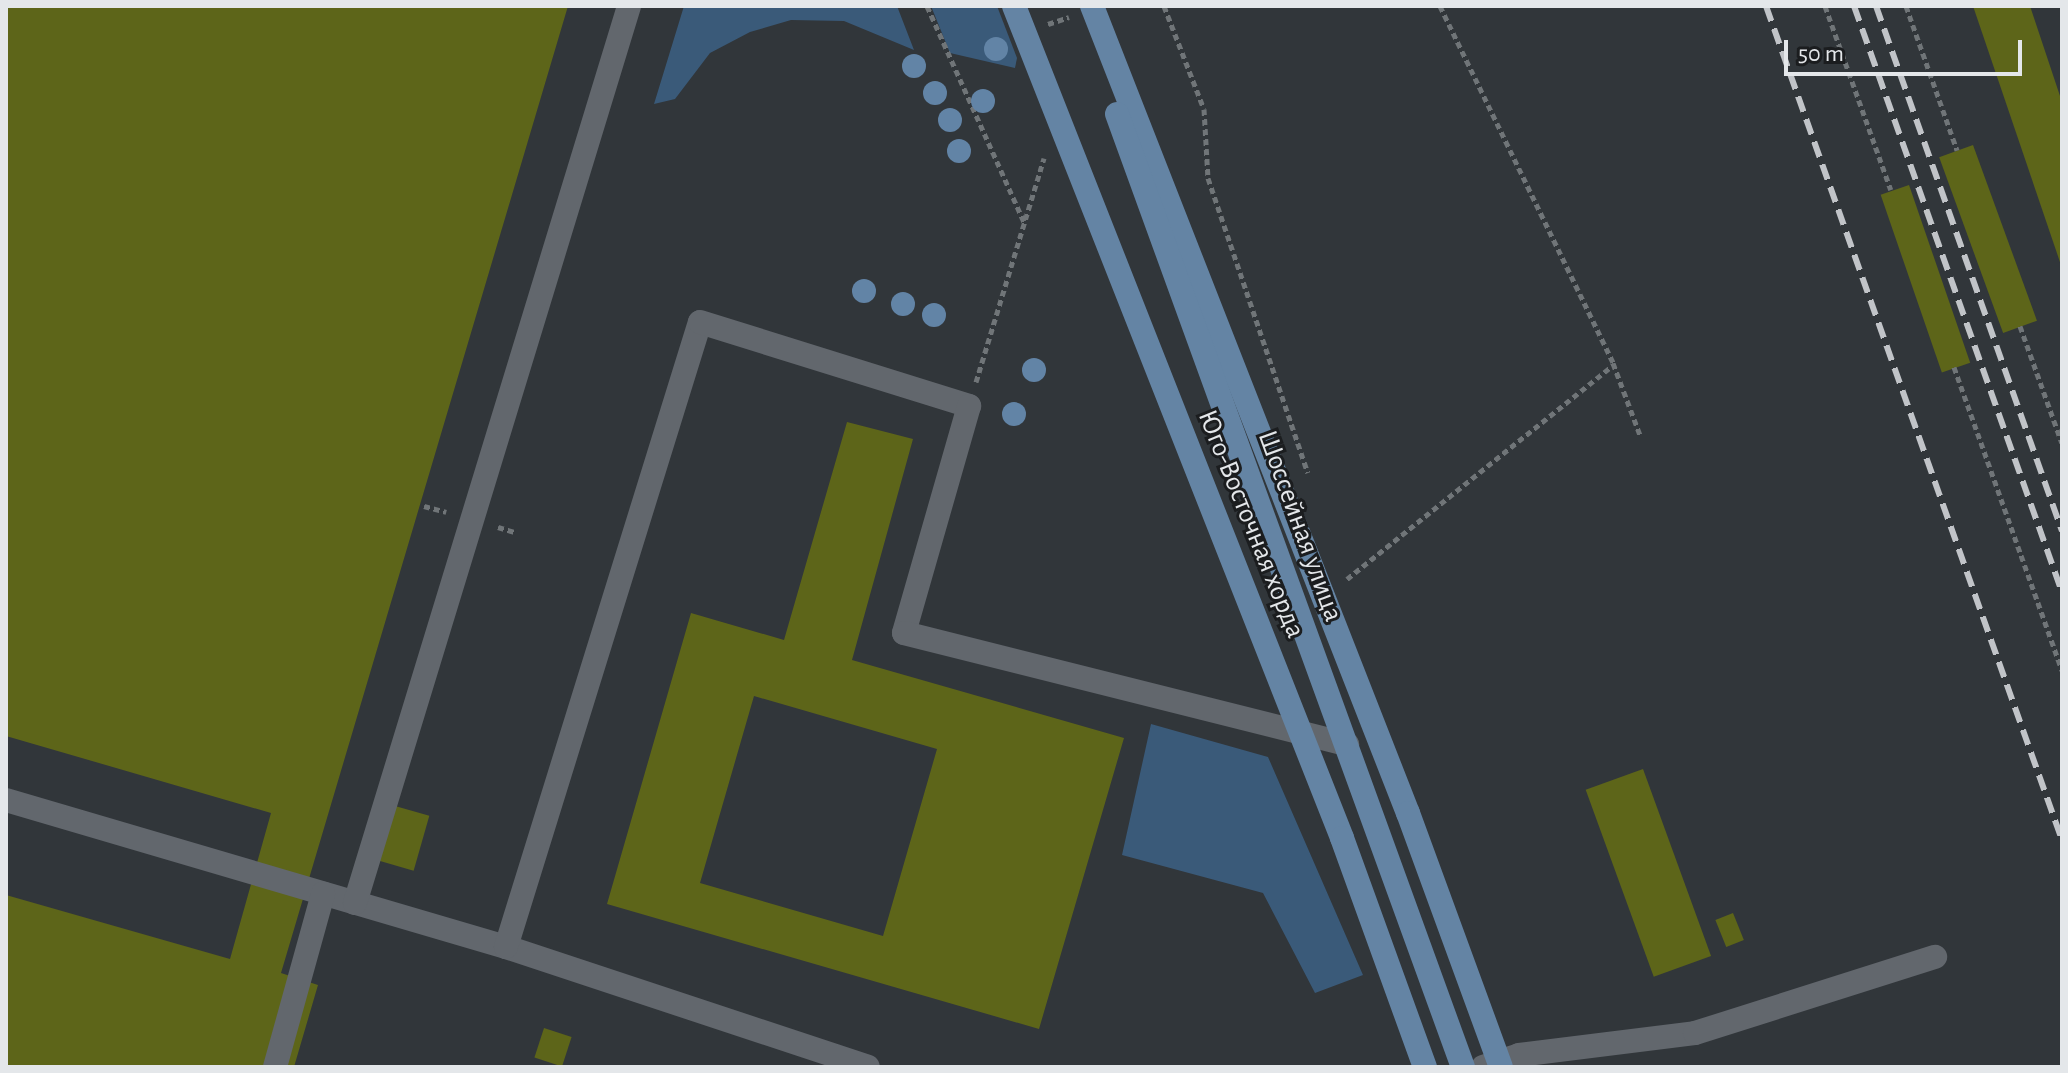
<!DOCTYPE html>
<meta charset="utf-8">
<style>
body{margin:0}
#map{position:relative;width:2068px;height:1073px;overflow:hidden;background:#31363a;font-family:"Alegreya Sans",sans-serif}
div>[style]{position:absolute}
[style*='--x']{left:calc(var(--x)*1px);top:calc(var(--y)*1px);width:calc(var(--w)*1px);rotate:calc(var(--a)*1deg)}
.green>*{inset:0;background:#3a5a79}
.building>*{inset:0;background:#5d6519;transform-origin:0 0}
.path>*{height:5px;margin-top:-2.5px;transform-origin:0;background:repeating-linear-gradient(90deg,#707578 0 6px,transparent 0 10px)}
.minor>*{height:24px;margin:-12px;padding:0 12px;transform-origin:12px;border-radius:12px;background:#62676d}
.major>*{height:24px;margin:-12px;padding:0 12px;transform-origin:12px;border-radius:12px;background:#6484a4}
.rail>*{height:6px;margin-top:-3px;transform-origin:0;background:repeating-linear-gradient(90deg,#c1c4c8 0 16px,transparent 0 24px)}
.trees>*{width:24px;height:24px;margin:-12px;border-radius:50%;background:#6284a6}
span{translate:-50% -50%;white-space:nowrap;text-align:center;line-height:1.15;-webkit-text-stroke:6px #1b1d1f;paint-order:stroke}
.street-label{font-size:28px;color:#e4e7ea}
.frame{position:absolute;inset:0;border:8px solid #e4e7ea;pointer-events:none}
.scale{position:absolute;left:1784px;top:40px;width:238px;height:36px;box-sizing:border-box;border:4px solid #e4e7ea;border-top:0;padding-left:10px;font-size:24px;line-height:28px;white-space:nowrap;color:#e4e7ea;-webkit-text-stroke:6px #1b1d1f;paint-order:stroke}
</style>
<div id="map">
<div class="green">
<div style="clip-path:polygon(684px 6px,897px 6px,914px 50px,844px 21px,791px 20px,750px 32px,710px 53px,675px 99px,654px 104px)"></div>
<div style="clip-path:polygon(931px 6px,997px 6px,1017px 58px,1015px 68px,950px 53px)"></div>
<div style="clip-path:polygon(1151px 724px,1268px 757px,1363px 975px,1315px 993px,1263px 893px,1122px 855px)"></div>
</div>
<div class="building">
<div style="clip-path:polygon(6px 6px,568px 6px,281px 973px,318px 985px,294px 1067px,6px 1067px,6px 895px,230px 959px,271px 813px,6px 736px)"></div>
<div style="clip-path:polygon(1973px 6px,2030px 6px,2062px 102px,2062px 268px)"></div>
<div style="left:1973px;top:145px;width:187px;height:36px;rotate:70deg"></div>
<div style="left:1909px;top:185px;width:188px;height:30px;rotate:71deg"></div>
<div style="clip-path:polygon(evenodd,847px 422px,913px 439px,852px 660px,1124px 738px,1039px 1029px,607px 904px,691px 613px,784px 640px,847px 422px,754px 696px,937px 749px,883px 936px,700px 883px,754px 696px)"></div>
<div style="left:1643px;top:769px;width:199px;height:61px;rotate:70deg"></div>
<div style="left:388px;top:804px;width:43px;height:57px;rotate:16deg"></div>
<div style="left:1733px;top:913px;width:29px;height:19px;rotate:68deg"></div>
<div style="left:544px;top:1028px;width:29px;height:31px;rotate:18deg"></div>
</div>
<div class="path">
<div style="--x:927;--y:6;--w:237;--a:65.8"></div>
<div style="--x:1164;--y:6;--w:110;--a:68.8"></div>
<div style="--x:1204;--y:109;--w:69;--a:86.7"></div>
<div style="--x:1208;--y:178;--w:311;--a:71.3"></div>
<div style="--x:1440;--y:6;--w:397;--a:64.1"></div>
<div style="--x:1613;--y:363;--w:77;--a:69.4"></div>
<div style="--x:1825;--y:6;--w:195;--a:70.3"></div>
<div style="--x:1906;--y:6;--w:153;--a:70.5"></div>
<div style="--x:1048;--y:24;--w:22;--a:-18"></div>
<div style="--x:2020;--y:326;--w:124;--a:70.3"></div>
<div style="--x:1954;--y:367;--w:322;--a:70.4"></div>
<div style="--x:976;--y:382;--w:234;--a:-73.1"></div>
<div style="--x:424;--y:506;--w:23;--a:15"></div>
<div style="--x:498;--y:527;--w:17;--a:17"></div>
<div style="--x:1347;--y:579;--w:343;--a:-38.8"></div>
</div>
<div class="minor">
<div style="--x:6;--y:800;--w:521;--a:16.38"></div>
<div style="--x:506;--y:947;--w:381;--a:18.3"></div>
<div style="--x:355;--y:903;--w:938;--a:-73.01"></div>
<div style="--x:506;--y:947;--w:654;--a:-72.76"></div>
<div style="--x:700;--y:322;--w:282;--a:17.3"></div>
<div style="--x:969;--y:406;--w:236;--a:106"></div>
<div style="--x:904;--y:633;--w:457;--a:14.1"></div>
<div style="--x:275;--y:1067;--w:180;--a:-74.5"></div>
<div style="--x:1483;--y:1067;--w:38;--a:-18"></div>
<div style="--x:1519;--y:1055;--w:177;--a:-7.1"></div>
<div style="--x:1695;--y:1033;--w:252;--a:-17.6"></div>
</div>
<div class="major">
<div style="--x:1014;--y:6;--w:894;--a:68.48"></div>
<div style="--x:1342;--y:838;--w:244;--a:70.1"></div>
<div style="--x:1092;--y:6;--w:867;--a:68.62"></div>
<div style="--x:1408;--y:813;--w:270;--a:69.9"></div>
<div style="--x:1117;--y:114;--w:1014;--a:70.05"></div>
</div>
<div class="rail">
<div style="--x:1766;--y:6;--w:885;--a:70.46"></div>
<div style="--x:1854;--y:6;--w:622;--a:70.46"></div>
<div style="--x:1876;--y:6;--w:557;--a:70.49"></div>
</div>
<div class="trees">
<div style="left:996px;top:49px"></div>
<div style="left:914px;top:66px"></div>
<div style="left:935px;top:93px"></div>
<div style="left:983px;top:101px"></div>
<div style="left:950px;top:120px"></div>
<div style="left:959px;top:151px"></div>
<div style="left:864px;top:291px"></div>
<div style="left:903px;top:304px"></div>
<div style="left:934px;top:315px"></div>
<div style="left:1034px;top:370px"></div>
<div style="left:1014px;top:414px"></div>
</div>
<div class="street-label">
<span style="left:1251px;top:524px;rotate:68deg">Юго-Восточная хорда</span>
<span style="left:1300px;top:526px;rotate:70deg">Шоссейная улица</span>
</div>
<div class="frame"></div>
<div class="scale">50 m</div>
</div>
